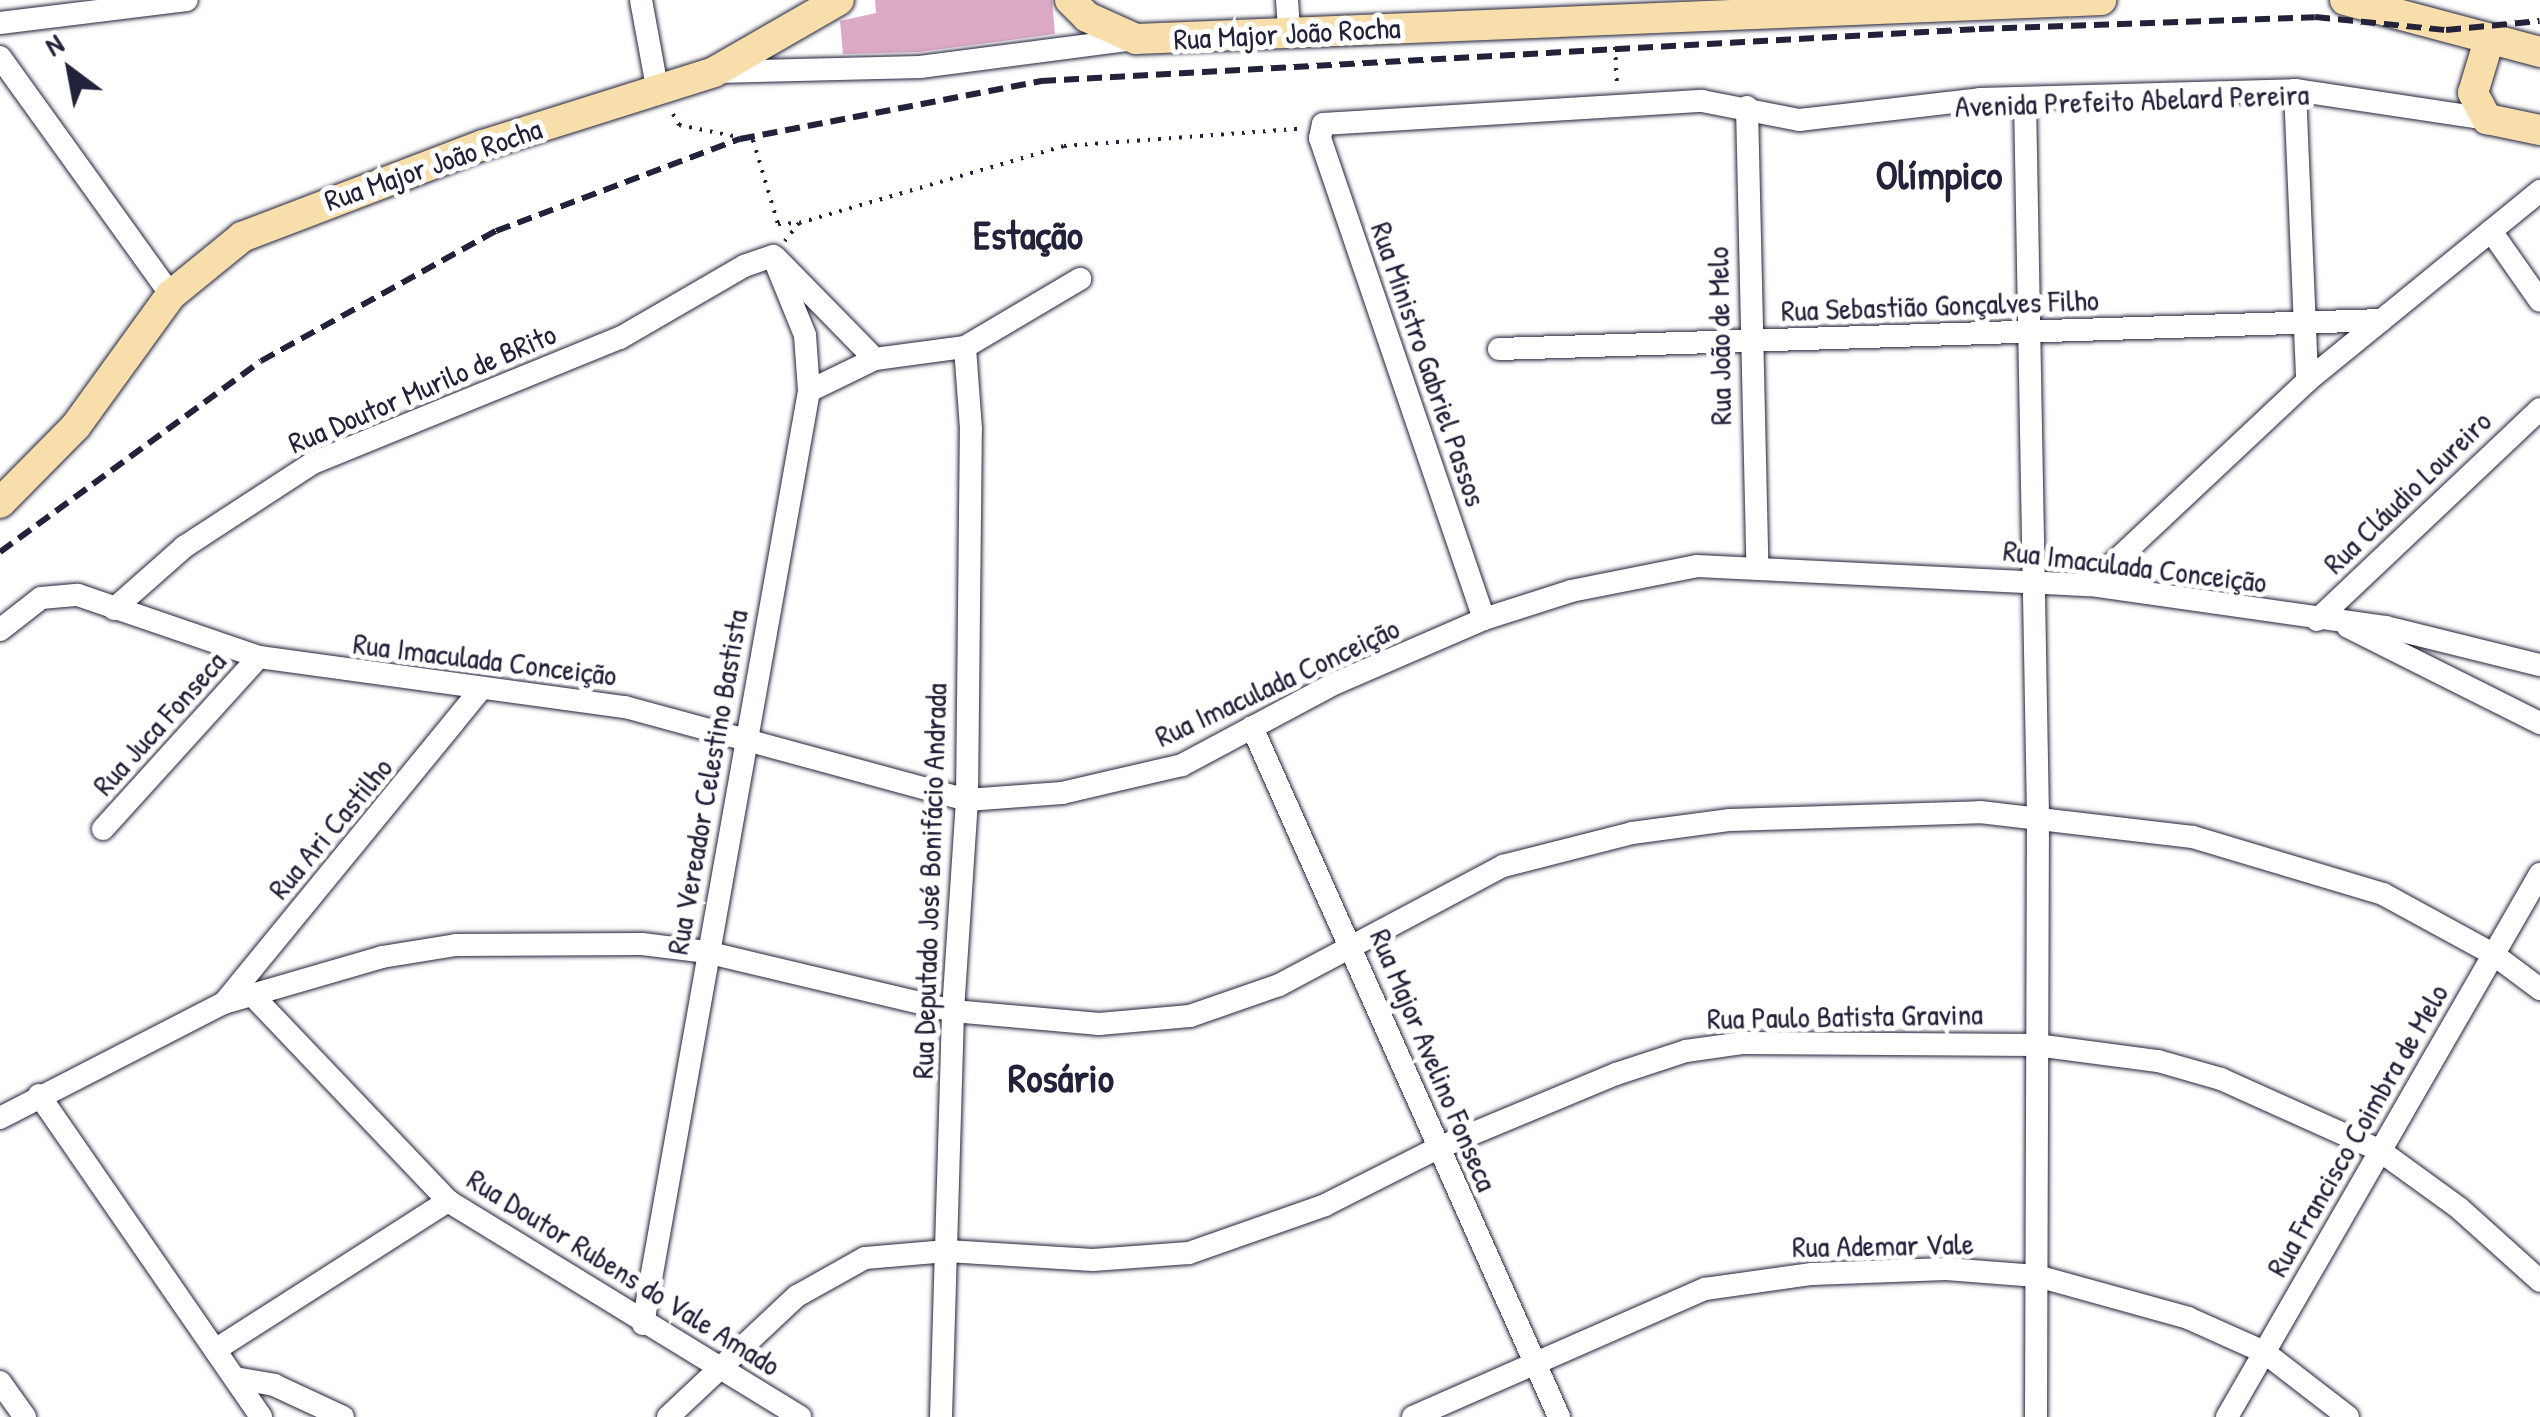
<!DOCTYPE html>
<meta charset="utf-8">
<style>
body{margin:0}
#map{position:relative;width:2540px;height:1417px;overflow:hidden;background:#fff;font-family:"Patrick Hand",sans-serif}
div>[style]{position:absolute}
[style*='--x']{left:calc(var(--x)*1px);top:calc(var(--y)*1px);width:calc(var(--w)*1px);rotate:calc(var(--a)*1deg)}
.building>*{inset:0;background:#ddaac6}
.path>*{height:4px;margin-top:-2px;transform-origin:0;background:repeating-linear-gradient(90deg,#22223b 0 2.5px,transparent 0 10.5px)}
.roads{filter:drop-shadow(0 0 2px #22223b) drop-shadow(0 0 2px #22223b)}
.minor>*{height:22px;margin:-11px;padding:0 11px;transform-origin:11px;border-radius:11px;background:#fff}
.major>*{height:30px;margin:-15px;padding:0 15px;transform-origin:15px;border-radius:15px;background:#f8deab}
.rail>*{height:6px;margin-top:-3px;transform-origin:0;background:repeating-linear-gradient(90deg,#22223b 0 15px,transparent 0 23px)}
span{translate:-50% -50%;white-space:nowrap;text-align:center;line-height:1.15;-webkit-text-stroke:10px #fff;paint-order:stroke}
.street-label{font-size:30px;color:#22223b}
.district-label{font-size:40px;color:#22223b;font-weight:700}
.north{position:absolute;left:20px;top:20px;width:100px;height:100px;-webkit-text-stroke:8px #fff;paint-order:stroke;rotate:328deg;font-size:28px;font-weight:700;line-height:40px;text-align:center;color:#22223b}
.north::after{content:'';display:block;margin:auto;width:35px;height:45px;background:#22223b;clip-path:polygon(50% 0,100% 100%,50% 72%,0 100%)}
</style>
<div id="map">
<div class="building">
<div style="clip-path:polygon(875px 0,1052px 0,1055px 34px,919px 52px,843px 54px,840px 21px,876px 13px)"></div>
</div>
<div class="path">
<div style="--x:1615;--y:47;--w:35;--a:87"></div>
<div style="--x:673;--y:114;--w:13;--a:61"></div>
<div style="--x:679;--y:125;--w:76;--a:11.5"></div>
<div style="--x:753;--y:140;--w:88;--a:73.4"></div>
<div style="--x:778;--y:224;--w:21;--a:-3"></div>
<div style="--x:799;--y:223;--w:23;--a:128"></div>
<div style="--x:799;--y:223;--w:276;--a:-16.2"></div>
<div style="--x:1064;--y:146;--w:235;--a:-4.2"></div>
</div>
<div class="roads">
<div class="minor">
<div style="--x:641;--y:0;--w:88;--a:79.6"></div>
<div style="--x:1287;--y:0;--w:32;--a:86"></div>
<div style="--x:0;--y:23;--w:188;--a:-7"></div>
<div style="--x:0;--y:57;--w:293;--a:54.3"></div>
<div style="--x:716;--y:72;--w:204;--a:-1.4"></div>
<div style="--x:920;--y:67;--w:218;--a:-7.4"></div>
<div style="--x:2295;--y:90;--w:291;--a:87.6"></div>
<div style="--x:2025;--y:99;--w:715;--a:88.96"></div>
<div style="--x:2038;--y:814;--w:603;--a:90.19"></div>
<div style="--x:1747;--y:107;--w:457;--a:88.7"></div>
<div style="--x:2491;--y:231;--w:85;--a:55"></div>
<div style="--x:776;--y:258;--w:141;--a:45.6"></div>
<div style="--x:1499;--y:349;--w:883;--a:-1.88"></div>
<div style="--x:809;--y:391;--w:73;--a:-25.9"></div>
<div style="--x:875;--y:359;--w:91;--a:-7.6"></div>
<div style="--x:965;--y:347;--w:134;--a:-30.6"></div>
<div style="--x:2090;--y:585;--w:298;--a:-43.2"></div>
<div style="--x:2307;--y:381;--w:301;--a:-39.2"></div>
<div style="--x:114;--y:609;--w:94;--a:-41.5"></div>
<div style="--x:184;--y:547;--w:154;--a:-33.1"></div>
<div style="--x:313;--y:463;--w:331;--a:-22.2"></div>
<div style="--x:620;--y:338;--w:143;--a:-30.1"></div>
<div style="--x:744;--y:266;--w:31;--a:-19"></div>
<div style="--x:1484;--y:619;--w:508;--a:-108.83"></div>
<div style="--x:1320;--y:138;--w:14;--a:-78"></div>
<div style="--x:1323;--y:124;--w:380;--a:-3.5"></div>
<div style="--x:1702;--y:101;--w:99;--a:11.1"></div>
<div style="--x:1799;--y:120;--w:182;--a:-6.6"></div>
<div style="--x:1980;--y:99;--w:315;--a:-1.6"></div>
<div style="--x:2295;--y:90;--w:194;--a:8.6"></div>
<div style="--x:2317;--y:620;--w:307;--a:-43.4"></div>
<div style="--x:2348;--y:627;--w:215;--a:26.6"></div>
<div style="--x:0;--y:630;--w:52;--a:-38"></div>
<div style="--x:41;--y:598;--w:37;--a:-5"></div>
<div style="--x:78;--y:595;--w:191;--a:18.9"></div>
<div style="--x:259;--y:657;--w:369;--a:7.8"></div>
<div style="--x:625;--y:707;--w:354;--a:15.2"></div>
<div style="--x:967;--y:800;--w:95;--a:-4.2"></div>
<div style="--x:1062;--y:793;--w:123;--a:-13.1"></div>
<div style="--x:1182;--y:765;--w:172;--a:-28.1"></div>
<div style="--x:1334;--y:684;--w:163;--a:-23.4"></div>
<div style="--x:1484;--y:619;--w:91;--a:-17.8"></div>
<div style="--x:1571;--y:591;--w:128;--a:-11.2"></div>
<div style="--x:1697;--y:566;--w:393;--a:2.8"></div>
<div style="--x:2090;--y:585;--w:299;--a:8.1"></div>
<div style="--x:2386;--y:627;--w:159;--a:13.9"></div>
<div style="--x:1252;--y:727;--w:755;--a:66.01"></div>
<div style="--x:103;--y:829;--w:232;--a:-47.8"></div>
<div style="--x:255;--y:998;--w:280;--a:46.4"></div>
<div style="--x:448;--y:1201;--w:413;--a:31.5"></div>
<div style="--x:224;--y:1003;--w:403;--a:-50.7"></div>
<div style="--x:39;--y:1095;--w:391;--a:55.4"></div>
<div style="--x:0;--y:1118;--w:252;--a:-27.2"></div>
<div style="--x:224;--y:1003;--w:165;--a:-16.2"></div>
<div style="--x:382;--y:957;--w:75;--a:-9.2"></div>
<div style="--x:456;--y:945;--w:186;--a:-0.3"></div>
<div style="--x:642;--y:944;--w:64;--a:7.1"></div>
<div style="--x:706;--y:952;--w:254;--a:13.4"></div>
<div style="--x:953;--y:1011;--w:147;--a:5.1"></div>
<div style="--x:1099;--y:1024;--w:91;--a:-5"></div>
<div style="--x:1190;--y:1016;--w:94;--a:-19.2"></div>
<div style="--x:1279;--y:985;--w:254;--a:-28"></div>
<div style="--x:1503;--y:866;--w:133;--a:-14.3"></div>
<div style="--x:1632;--y:833;--w:99;--a:-7.6"></div>
<div style="--x:1730;--y:820;--w:250;--a:-1.8"></div>
<div style="--x:1980;--y:812;--w:214;--a:6.7"></div>
<div style="--x:2193;--y:837;--w:198;--a:16.7"></div>
<div style="--x:2383;--y:894;--w:125;--a:28.6"></div>
<div style="--x:2493;--y:954;--w:59;--a:36.7"></div>
<div style="--x:643;--y:1324;--w:948;--a:-79.91"></div>
<div style="--x:809;--y:391;--w:56;--a:-94.1"></div>
<div style="--x:805;--y:335;--w:85;--a:-112.1"></div>
<div style="--x:215;--y:1350;--w:277;--a:-32.6"></div>
<div style="--x:235;--y:1378;--w:40;--a:10"></div>
<div style="--x:274;--y:1385;--w:76;--a:24.9"></div>
<div style="--x:0;--y:1382;--w:43;--a:54.5"></div>
<div style="--x:668;--y:1417;--w:177;--a:-43.2"></div>
<div style="--x:797;--y:1296;--w:78;--a:-29.2"></div>
<div style="--x:865;--y:1258;--w:82;--a:-4.9"></div>
<div style="--x:947;--y:1251;--w:146;--a:3.5"></div>
<div style="--x:1093;--y:1260;--w:96;--a:-4.2"></div>
<div style="--x:1189;--y:1253;--w:144;--a:-19.4"></div>
<div style="--x:1325;--y:1205;--w:127;--a:-26.8"></div>
<div style="--x:1438;--y:1148;--w:193;--a:-22.6"></div>
<div style="--x:1616;--y:1074;--w:74;--a:-18.2"></div>
<div style="--x:1686;--y:1051;--w:58;--a:-8"></div>
<div style="--x:1743;--y:1043;--w:293;--a:0.4"></div>
<div style="--x:2036;--y:1045;--w:123;--a:7.5"></div>
<div style="--x:2158;--y:1061;--w:66;--a:15.9"></div>
<div style="--x:2221;--y:1079;--w:173;--a:24.2"></div>
<div style="--x:2379;--y:1150;--w:99;--a:35.9"></div>
<div style="--x:2459;--y:1208;--w:109;--a:42"></div>
<div style="--x:941;--y:1417;--w:406;--a:-88.3"></div>
<div style="--x:953;--y:1011;--w:211;--a:-86.2"></div>
<div style="--x:967;--y:800;--w:371;--a:-89.4"></div>
<div style="--x:971;--y:429;--w:82;--a:-94.2"></div>
<div style="--x:1413;--y:1417;--w:319;--a:-23.7"></div>
<div style="--x:1705;--y:1289;--w:108;--a:-8"></div>
<div style="--x:1812;--y:1274;--w:134;--a:-2.1"></div>
<div style="--x:1946;--y:1269;--w:91;--a:4.4"></div>
<div style="--x:2037;--y:1276;--w:157;--a:15.5"></div>
<div style="--x:2188;--y:1318;--w:83;--a:24.1"></div>
<div style="--x:2264;--y:1352;--w:106;--a:37.7"></div>
<div style="--x:2227;--y:1417;--w:627;--a:-60.04"></div>
</div>
<div class="major">
<div style="--x:1070;--y:0;--w:24;--a:45"></div>
<div style="--x:1087;--y:17;--w:54;--a:24.2"></div>
<div style="--x:1136;--y:39;--w:966;--a:-2.31"></div>
<div style="--x:2345;--y:0;--w:202;--a:14.9"></div>
<div style="--x:2489;--y:40;--w:55;--a:106.8"></div>
<div style="--x:2473;--y:93;--w:30;--a:62"></div>
<div style="--x:2487;--y:119;--w:54;--a:11.7"></div>
<div style="--x:0;--y:503;--w:108;--a:-45.4"></div>
<div style="--x:76;--y:426;--w:162;--a:-54.1"></div>
<div style="--x:171;--y:295;--w:92;--a:-39.2"></div>
<div style="--x:242;--y:237;--w:258;--a:-20.9"></div>
<div style="--x:483;--y:145;--w:242;--a:-17.5"></div>
<div style="--x:714;--y:72;--w:144;--a:-29.9"></div>
</div>
</div>
<div class="rail">
<div style="--x:0;--y:552;--w:323;--a:-36.2"></div>
<div style="--x:261;--y:361;--w:269;--a:-29"></div>
<div style="--x:496;--y:231;--w:261;--a:-20.7"></div>
<div style="--x:740;--y:139;--w:307;--a:-10.9"></div>
<div style="--x:1041;--y:81;--w:939;--a:-3.17"></div>
<div style="--x:1979;--y:29;--w:336;--a:-2"></div>
<div style="--x:2315;--y:17;--w:132;--a:5.7"></div>
<div style="--x:2446;--y:30;--w:94;--a:-5.5"></div>
</div>
<div class="street-label">
<span style="left:1287px;top:33px;rotate:-3deg">Rua Major João Rocha</span>
<span style="left:2132px;top:100px;rotate:-2deg">Avenida Prefeito Abelard Pereira</span>
<span style="left:433px;top:164px;rotate:-19deg">Rua Major João Rocha</span>
<span style="left:1940px;top:305px;rotate:-2deg">Rua Sebastião Gonçalves Filho</span>
<span style="left:1719px;top:336px;rotate:-91deg">Rua João de Melo</span>
<span style="left:1429px;top:364px;rotate:71deg">Rua Ministro Gabriel Passos</span>
<span style="left:422px;top:388px;rotate:-23deg">Rua Doutor Murilo de BRito</span>
<span style="left:2407px;top:492px;rotate:-44deg">Rua Cláudio Loureiro</span>
<span style="left:2135px;top:566px;rotate:7deg">Rua Imaculada Conceição</span>
<span style="left:485px;top:659px;rotate:7deg">Rua Imaculada Conceição</span>
<span style="left:1277px;top:682px;rotate:-25deg">Rua Imaculada Conceição</span>
<span style="left:159px;top:723px;rotate:-48deg">Rua Juca Fonseca</span>
<span style="left:707px;top:782px;rotate:-80deg">Rua Vereador Celestino Bastista</span>
<span style="left:330px;top:828px;rotate:-50deg">Rua Ari Castilho</span>
<span style="left:929px;top:881px;rotate:-88deg">Rua Deputado José Bonifácio Andrada</span>
<span style="left:1845px;top:1016px;rotate:-1deg">Rua Paulo Batista Gravina</span>
<span style="left:1434px;top:1060px;rotate:67deg">Rua Major Avelino Fonseca</span>
<span style="left:2357px;top:1130px;rotate:-60deg">Rua Francisco Coimbra de Melo</span>
<span style="left:1883px;top:1245px;rotate:-1deg">Rua Ademar Vale</span>
<span style="left:624px;top:1272px;rotate:32deg">Rua Doutor Rubens do Vale Amado</span>
</div>
<div class="district-label">
<span style="left:1939px;top:174px">Olímpico</span>
<span style="left:1028px;top:234px">Estação</span>
<span style="left:1061px;top:1077px">Rosário</span>
</div>
<div class="north">N</div>
</div>
